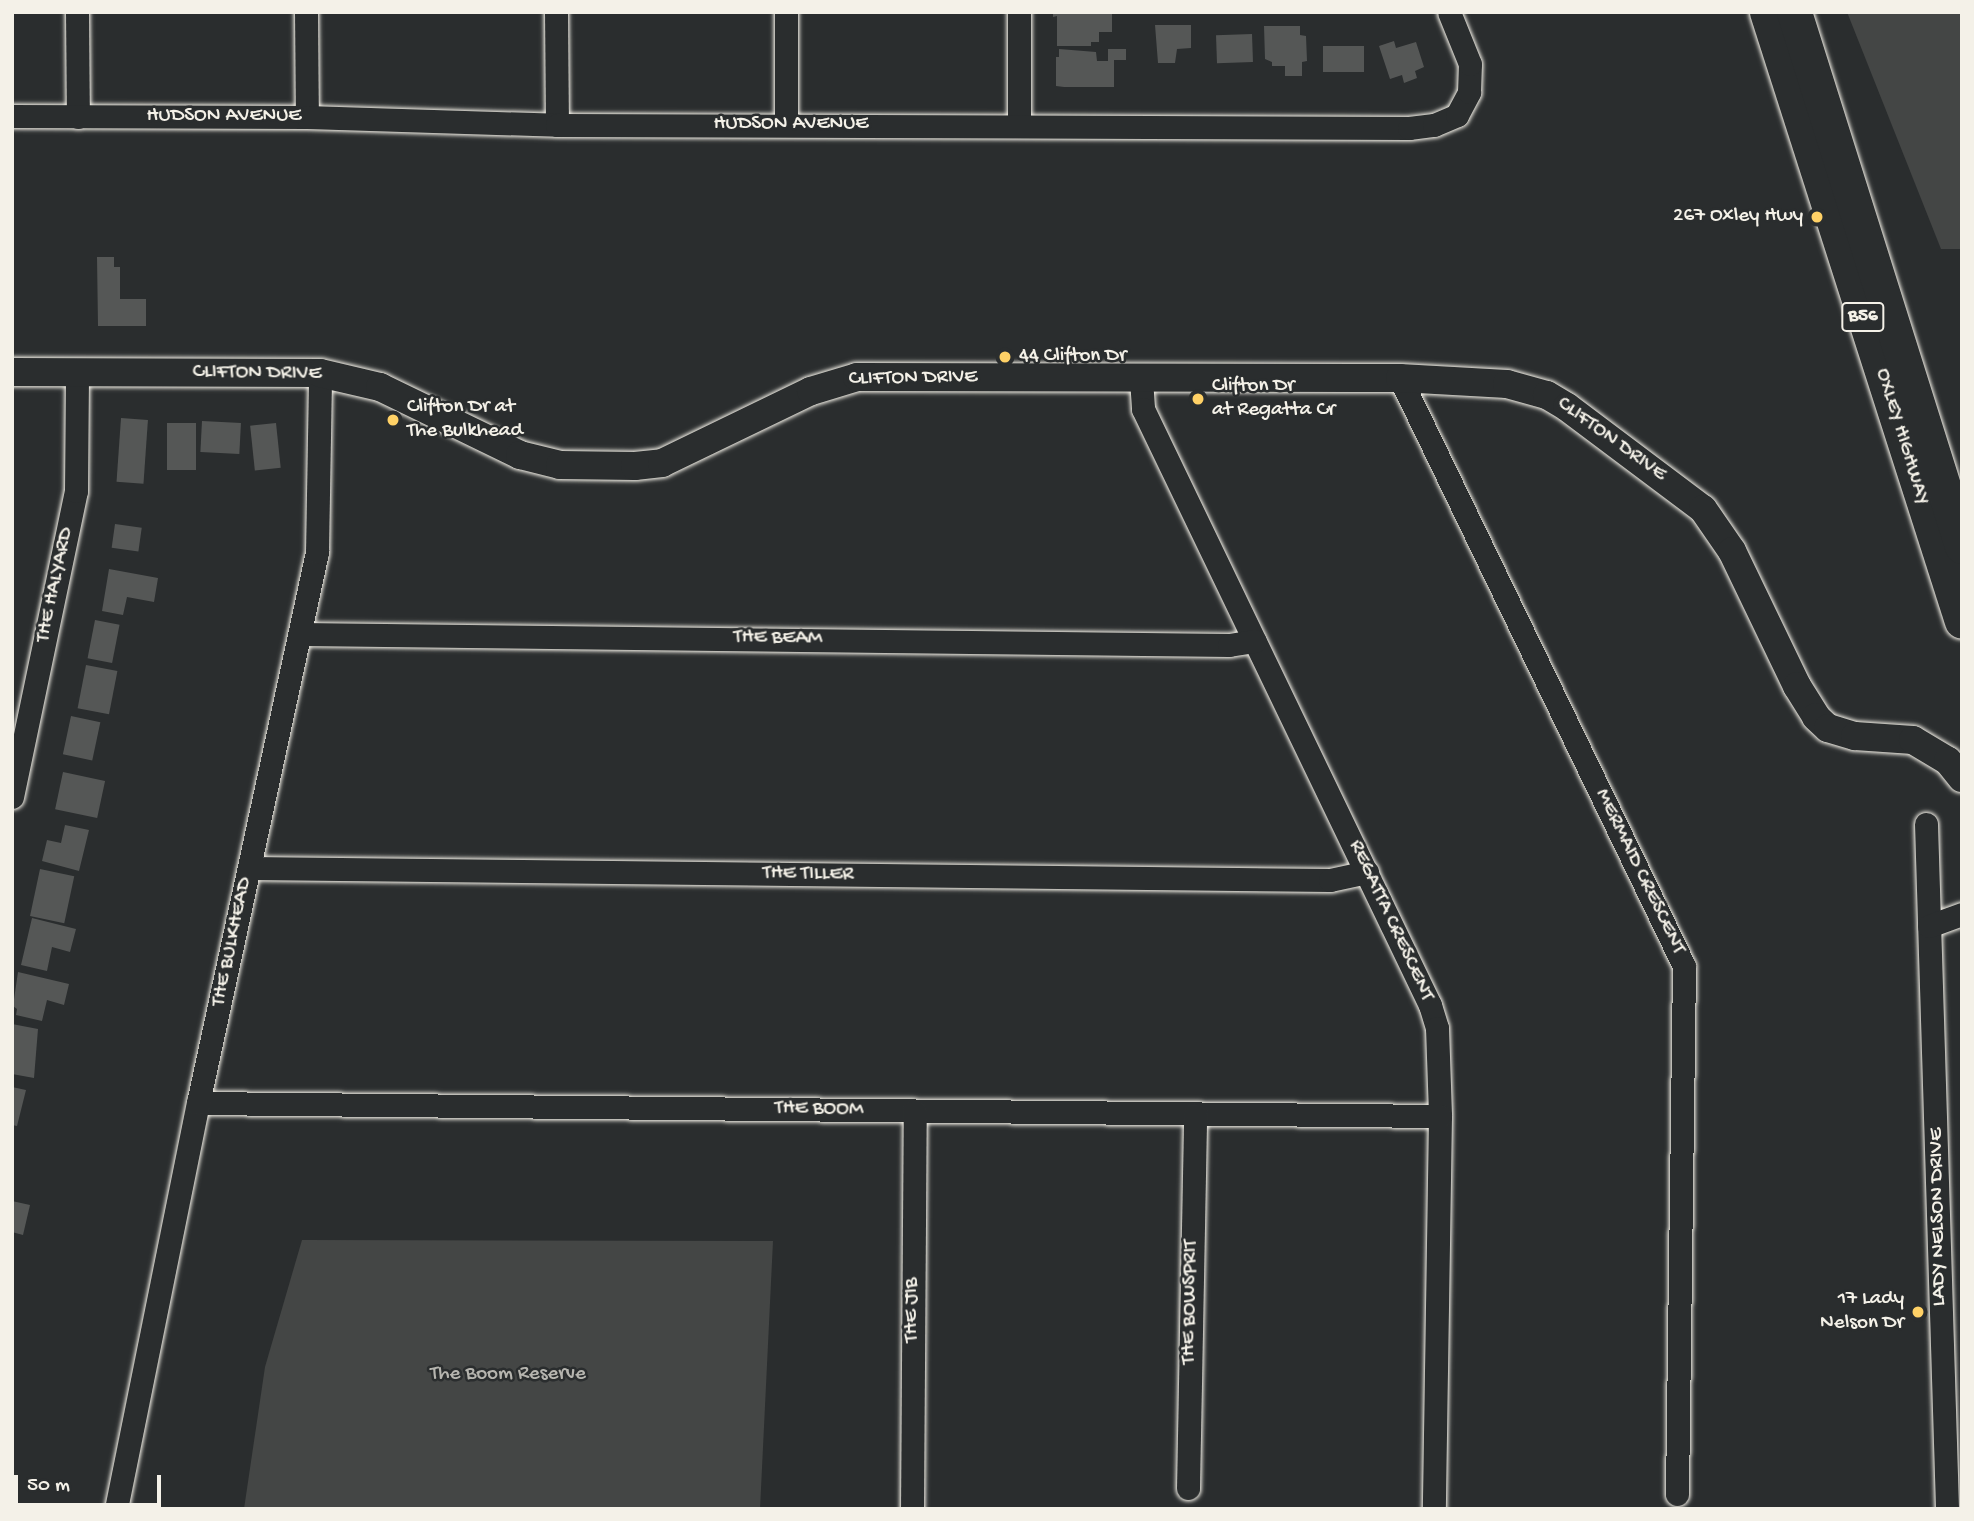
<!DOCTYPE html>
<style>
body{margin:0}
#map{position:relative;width:1974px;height:1521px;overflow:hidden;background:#2a2d2e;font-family:"Gochi Hand",sans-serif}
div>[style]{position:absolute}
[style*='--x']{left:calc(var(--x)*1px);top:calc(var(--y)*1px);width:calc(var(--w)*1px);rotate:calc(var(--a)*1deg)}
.green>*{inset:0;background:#444645}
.building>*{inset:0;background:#555756;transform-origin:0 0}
.roads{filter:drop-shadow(0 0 2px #f4f1e8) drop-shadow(0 0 2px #f4f1e8)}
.minor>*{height:23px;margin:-11.5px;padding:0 11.5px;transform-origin:11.5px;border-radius:11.5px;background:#2a2d2e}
.tertiary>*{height:28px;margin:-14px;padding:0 14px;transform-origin:14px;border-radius:14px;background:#2a2d2e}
.primary>*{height:35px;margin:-17.5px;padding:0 17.5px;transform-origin:17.5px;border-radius:17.5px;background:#2a2d2e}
.dots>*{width:19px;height:19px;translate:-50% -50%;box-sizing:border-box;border:4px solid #2a2d2e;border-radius:50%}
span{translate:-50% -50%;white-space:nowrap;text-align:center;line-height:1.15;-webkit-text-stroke:5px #2a2d2e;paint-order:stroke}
.shield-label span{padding:2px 5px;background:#2a2d2e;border:2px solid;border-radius:5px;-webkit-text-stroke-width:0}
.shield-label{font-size:19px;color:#f4f1e8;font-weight:700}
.street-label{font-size:21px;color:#f4f1e8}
.poi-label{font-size:21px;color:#f4f1e8}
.right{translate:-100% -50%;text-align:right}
.left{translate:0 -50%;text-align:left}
.park-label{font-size:21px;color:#b6b5af}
.frame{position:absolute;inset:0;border:14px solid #f4f1e8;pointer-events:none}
.scale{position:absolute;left:14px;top:1475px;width:147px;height:32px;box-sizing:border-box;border:4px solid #f4f1e8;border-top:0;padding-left:9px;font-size:21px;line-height:24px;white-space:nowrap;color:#f4f1e8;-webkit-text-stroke:5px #2a2d2e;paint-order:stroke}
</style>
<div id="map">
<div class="green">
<div style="clip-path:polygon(1847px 12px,1962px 12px,1962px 249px,1941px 249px)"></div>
<div style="clip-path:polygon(302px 1240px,773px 1241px,760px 1509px,244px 1509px,265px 1367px)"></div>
</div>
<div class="building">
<div style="clip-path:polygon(1053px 12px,1112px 12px,1112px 32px,1099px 32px,1099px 42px,1091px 42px,1091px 46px,1057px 46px,1057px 16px,1053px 17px)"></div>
<div style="clip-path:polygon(1155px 25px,1191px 25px,1191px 48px,1177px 49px,1175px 63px,1158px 63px)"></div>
<div style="clip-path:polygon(1264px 26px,1300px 26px,1300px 35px,1306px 36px,1307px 61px,1302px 62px,1302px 76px,1285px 76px,1285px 66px,1272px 66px,1272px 62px,1265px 59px)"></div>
<div style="left:1252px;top:34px;width:28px;height:36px;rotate:88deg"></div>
<div style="clip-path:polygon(1394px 41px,1396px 48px,1416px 42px,1424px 67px,1415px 71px,1417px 78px,1404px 83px,1402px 75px,1390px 79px,1379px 46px)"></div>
<div style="left:1364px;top:46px;width:26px;height:41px;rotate:90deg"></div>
<div style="clip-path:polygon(1059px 49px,1096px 52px,1097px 61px,1108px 61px,1108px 49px,1126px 49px,1126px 60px,1114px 60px,1114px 87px,1064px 87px,1056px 86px,1056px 57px,1059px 57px)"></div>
<div style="clip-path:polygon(97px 257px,114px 257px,114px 267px,120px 267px,120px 299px,146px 299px,146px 326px,98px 326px)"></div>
<div style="left:121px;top:418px;width:27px;height:64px;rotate:4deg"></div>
<div style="left:202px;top:421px;width:39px;height:31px;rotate:3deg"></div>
<div style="left:167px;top:423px;width:29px;height:47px"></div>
<div style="left:276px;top:423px;width:45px;height:26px;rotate:84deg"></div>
<div style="left:115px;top:524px;width:27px;height:24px;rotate:8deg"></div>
<div style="clip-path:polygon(109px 569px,158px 578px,154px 602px,127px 597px,123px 615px,102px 611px)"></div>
<div style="left:95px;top:620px;width:25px;height:39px;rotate:11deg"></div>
<div style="left:86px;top:665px;width:32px;height:44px;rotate:11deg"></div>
<div style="left:71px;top:716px;width:30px;height:39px;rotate:12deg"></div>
<div style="left:63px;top:772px;width:43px;height:38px;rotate:12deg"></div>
<div style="clip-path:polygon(65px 825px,89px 830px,79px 871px,42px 861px,47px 840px,61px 843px)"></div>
<div style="left:40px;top:869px;width:35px;height:48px;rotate:12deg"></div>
<div style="clip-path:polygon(32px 918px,76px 929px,70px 952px,52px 947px,47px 971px,21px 965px)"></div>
<div style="clip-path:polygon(18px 972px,69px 984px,64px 1005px,47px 1000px,42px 1021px,16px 1015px,17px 1009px,13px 1006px)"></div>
<div style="clip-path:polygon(12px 1024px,38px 1029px,34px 1078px,12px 1074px)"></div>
<div style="clip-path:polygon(12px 1087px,26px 1090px,17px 1126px,12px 1125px)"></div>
<div style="clip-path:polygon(12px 1201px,30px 1205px,23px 1235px,12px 1232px)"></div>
</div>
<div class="roads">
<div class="minor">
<div style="--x:77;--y:12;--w:105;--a:89.5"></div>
<div style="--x:306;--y:12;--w:105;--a:89.5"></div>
<div style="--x:556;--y:12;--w:113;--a:89.5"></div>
<div style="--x:1019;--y:12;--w:114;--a:90"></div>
<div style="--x:12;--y:116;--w:295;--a:0.2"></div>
<div style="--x:307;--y:117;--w:250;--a:1.8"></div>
<div style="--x:557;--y:125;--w:852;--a:0.2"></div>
<div style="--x:1409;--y:128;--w:25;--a:-7"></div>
<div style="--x:1434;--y:125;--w:25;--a:-23"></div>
<div style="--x:1457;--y:115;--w:26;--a:-62"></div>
<div style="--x:1469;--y:92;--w:28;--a:-88"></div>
<div style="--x:1470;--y:64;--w:56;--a:-112"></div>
<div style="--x:786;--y:125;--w:113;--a:-90"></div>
<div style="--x:1400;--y:378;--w:653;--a:64.22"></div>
<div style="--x:1684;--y:966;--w:528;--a:90.76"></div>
<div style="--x:1141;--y:379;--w:30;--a:86"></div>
<div style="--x:1143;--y:409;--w:662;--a:64.29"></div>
<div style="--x:1430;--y:1005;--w:24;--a:73"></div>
<div style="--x:1437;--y:1028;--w:88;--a:88"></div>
<div style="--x:1440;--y:1116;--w:393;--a:90.9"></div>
<div style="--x:301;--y:634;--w:928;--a:0.68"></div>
<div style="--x:1229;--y:645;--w:26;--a:-9"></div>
<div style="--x:12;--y:797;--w:313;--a:-78.2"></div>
<div style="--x:76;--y:491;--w:119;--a:-89.5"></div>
<div style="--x:1926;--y:824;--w:685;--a:88.24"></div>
<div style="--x:249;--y:868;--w:1081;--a:0.64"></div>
<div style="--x:1330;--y:880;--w:38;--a:-12"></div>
<div style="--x:1929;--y:926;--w:35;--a:-20"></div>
<div style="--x:198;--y:1103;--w:1242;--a:0.6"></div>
<div style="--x:1188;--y:1488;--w:373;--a:-88.9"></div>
<div style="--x:116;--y:1509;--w:414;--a:-78.6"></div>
<div style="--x:198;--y:1103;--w:564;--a:-77.81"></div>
<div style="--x:317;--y:552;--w:179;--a:-89"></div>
<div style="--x:912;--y:1509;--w:398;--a:-89.6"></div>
</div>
<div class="tertiary">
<div style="--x:12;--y:372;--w:308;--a:0.2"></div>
<div style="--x:320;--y:373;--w:62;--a:13.1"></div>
<div style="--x:380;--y:387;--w:156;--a:25.9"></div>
<div style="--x:520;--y:455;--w:41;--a:14"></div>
<div style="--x:560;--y:465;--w:75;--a:0.8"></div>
<div style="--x:635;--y:466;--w:27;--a:-6"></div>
<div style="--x:662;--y:463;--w:165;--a:-25.8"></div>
<div style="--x:811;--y:391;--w:48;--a:-16.9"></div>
<div style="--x:857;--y:377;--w:543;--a:0.11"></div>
<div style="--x:1400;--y:378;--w:107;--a:3.2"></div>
<div style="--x:1507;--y:384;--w:41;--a:15.4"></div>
<div style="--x:1547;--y:395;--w:23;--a:31"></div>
<div style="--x:1567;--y:407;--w:170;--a:36.9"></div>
<div style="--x:1703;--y:509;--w:51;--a:55.4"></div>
<div style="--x:1732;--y:551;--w:150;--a:64.3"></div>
<div style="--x:1797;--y:686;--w:36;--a:58"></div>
<div style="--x:1816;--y:717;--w:16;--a:43"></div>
<div style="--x:1828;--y:728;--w:28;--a:17"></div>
<div style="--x:1855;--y:736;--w:58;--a:3.9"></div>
<div style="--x:1913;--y:740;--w:41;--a:31"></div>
<div style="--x:1948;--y:761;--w:22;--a:51"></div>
</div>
<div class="primary">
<div style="--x:1767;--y:12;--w:639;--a:72.25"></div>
<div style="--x:1794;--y:12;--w:560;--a:72.54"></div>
</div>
</div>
<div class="dots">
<div style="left:1817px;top:217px;background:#ffd166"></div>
<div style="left:1005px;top:357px;background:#ffd166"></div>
<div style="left:1198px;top:399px;background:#ffd166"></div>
<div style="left:393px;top:420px;background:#ffd166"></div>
<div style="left:1918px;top:1312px;background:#ffd166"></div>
</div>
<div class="shield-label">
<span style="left:1863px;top:317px">B56</span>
</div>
<div class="street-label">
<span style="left:224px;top:117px">HUDSON AVENUE</span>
<span style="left:791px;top:125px">HUDSON AVENUE</span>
<span style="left:257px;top:374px;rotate:1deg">CLIFTON DRIVE</span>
<span style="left:913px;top:379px;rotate:-1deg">CLIFTON DRIVE</span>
<span style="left:1901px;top:437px;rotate:73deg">OXLEY HIGHWAY</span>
<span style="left:1611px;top:440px;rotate:36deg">CLIFTON DRIVE</span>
<span style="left:56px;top:585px;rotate:-78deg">THE HALYARD</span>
<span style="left:778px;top:639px;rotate:1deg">THE BEAM</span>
<span style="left:1639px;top:872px;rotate:64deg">MERMAID CRESCENT</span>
<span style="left:808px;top:875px;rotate:1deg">THE TILLER</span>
<span style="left:1390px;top:921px;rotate:65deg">REGATTA CRESCENT</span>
<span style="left:233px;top:942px;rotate:-78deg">THE BULKHEAD</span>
<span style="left:819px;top:1110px;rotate:1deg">THE BOOM</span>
<span style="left:1939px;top:1217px;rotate:-91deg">LADY NELSON DRIVE</span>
<span style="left:1191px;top:1302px;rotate:-89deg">THE BOWSPRIT</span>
<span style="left:913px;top:1310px;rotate:-90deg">THE JIB</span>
</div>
<div class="poi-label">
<span class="right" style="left:1803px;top:217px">267 Oxley Hwy</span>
<span class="left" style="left:1019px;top:357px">44 Clifton Dr</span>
<span class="left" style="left:1212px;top:399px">Clifton Dr<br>at Regatta Cr</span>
<span class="left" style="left:407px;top:420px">Clifton Dr at<br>The Bulkhead</span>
<span class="right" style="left:1904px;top:1312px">17 Lady<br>Nelson Dr</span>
</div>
<div class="park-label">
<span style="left:508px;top:1375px">The Boom Reserve</span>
</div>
<div class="frame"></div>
<div class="scale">50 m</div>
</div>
